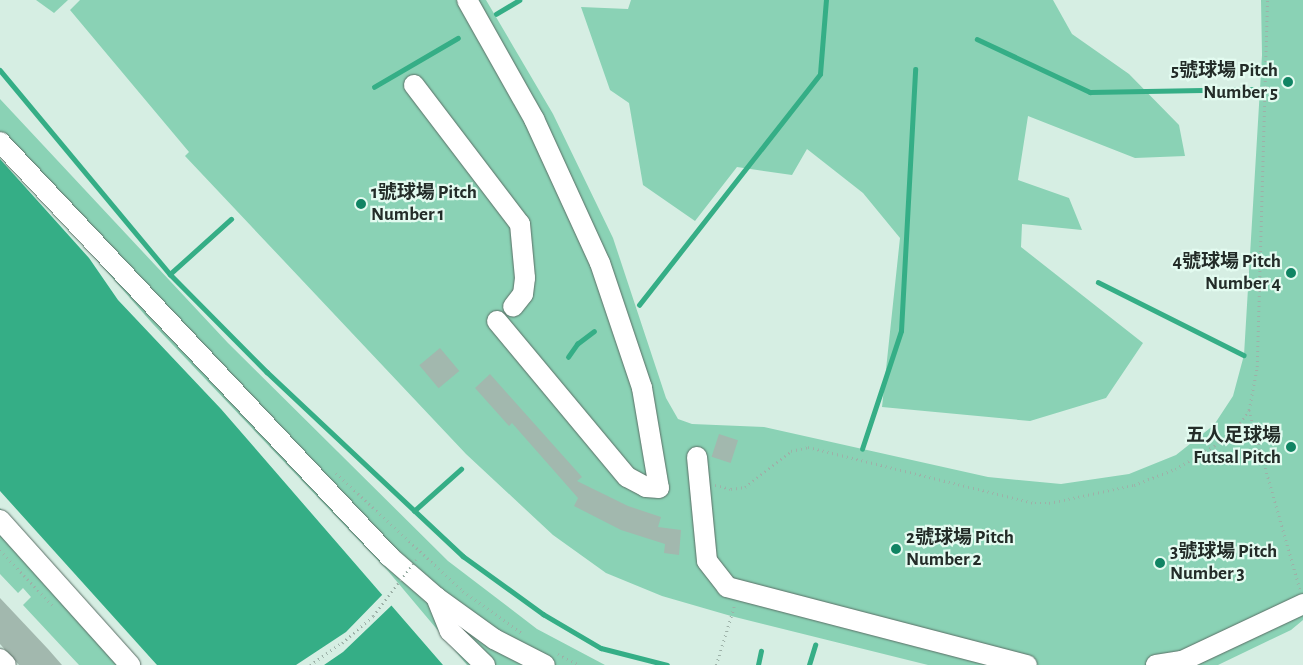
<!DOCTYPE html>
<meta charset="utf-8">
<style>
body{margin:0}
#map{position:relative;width:1303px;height:665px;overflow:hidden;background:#d6eee3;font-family:"Alegreya Sans","Noto Sans TC",sans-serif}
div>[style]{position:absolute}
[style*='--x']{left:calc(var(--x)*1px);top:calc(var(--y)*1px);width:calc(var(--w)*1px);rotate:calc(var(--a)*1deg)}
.green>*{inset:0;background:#8ad2b5}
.water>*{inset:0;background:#35ae86}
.pier>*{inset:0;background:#d6eee3}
.stream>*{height:4.5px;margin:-2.25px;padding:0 2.25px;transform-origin:2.25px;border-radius:2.25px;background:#35ae86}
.building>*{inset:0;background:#a2b8ae;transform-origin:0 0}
.path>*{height:2.5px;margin-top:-1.25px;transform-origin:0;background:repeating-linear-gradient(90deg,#9db1a8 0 1px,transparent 0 5px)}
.roads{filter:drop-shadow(0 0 1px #596e65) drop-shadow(0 0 1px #596e65)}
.minor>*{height:20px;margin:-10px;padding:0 10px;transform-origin:10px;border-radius:10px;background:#fff}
.path-bridge>*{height:2.5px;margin-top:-1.25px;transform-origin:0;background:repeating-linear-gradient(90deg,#9db1a8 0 1px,transparent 0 5px)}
.dots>*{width:14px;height:14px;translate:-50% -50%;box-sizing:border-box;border:2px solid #e3fbf0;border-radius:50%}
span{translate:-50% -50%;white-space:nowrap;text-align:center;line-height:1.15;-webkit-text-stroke:4.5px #e3fbf0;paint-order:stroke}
.poi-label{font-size:19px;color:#232c28;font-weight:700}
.right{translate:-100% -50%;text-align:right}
.left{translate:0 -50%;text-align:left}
</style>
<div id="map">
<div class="green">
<div style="clip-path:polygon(36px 0,68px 0,54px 13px)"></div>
<div style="clip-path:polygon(80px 0,486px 0,553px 114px,613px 238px,666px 398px,678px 419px,692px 424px,764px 427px,988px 477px,1061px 484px,1129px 474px,1176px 455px,1214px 425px,1233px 396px,1244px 355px,1262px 55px,1261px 0,1303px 0,1303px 620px,1291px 630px,1218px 665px,928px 665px,731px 616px,662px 596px,606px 573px,553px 535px,466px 454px,185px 156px,189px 152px,70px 10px)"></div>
<div style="clip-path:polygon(631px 0,1053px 0,1072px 34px,1129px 74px,1179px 125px,1185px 156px,1135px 158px,1028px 116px,1018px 180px,1069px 198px,1082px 230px,1022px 224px,1021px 247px,1143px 343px,1106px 398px,1030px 421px,882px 407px,900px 238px,863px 193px,807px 149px,792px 175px,737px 167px,695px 221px,643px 185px,629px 103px,610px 90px,581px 7px,628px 9px)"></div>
<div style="clip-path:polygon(0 99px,228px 343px,448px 561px,537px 629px,605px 665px,467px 665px,388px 571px,152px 323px,0 150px)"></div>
<div style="clip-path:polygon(0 508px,96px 612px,140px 665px,79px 665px,23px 605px,31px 597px,23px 588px,18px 593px,0 574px)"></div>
</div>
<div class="water">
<div style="clip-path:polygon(0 159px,89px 258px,118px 300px,221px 409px,443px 665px,157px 665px,0 491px)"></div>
</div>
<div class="pier">
<div style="clip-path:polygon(383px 594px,392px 605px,343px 652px,324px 665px,296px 665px,346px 632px)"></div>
</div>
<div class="stream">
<div style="--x:496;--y:14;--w:27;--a:-31"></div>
<div style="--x:977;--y:39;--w:125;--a:25.1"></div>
<div style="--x:1090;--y:92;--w:169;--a:-1"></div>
<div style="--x:0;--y:70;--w:266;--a:50.2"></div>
<div style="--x:170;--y:274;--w:138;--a:45.3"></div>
<div style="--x:267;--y:372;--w:269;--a:43.2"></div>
<div style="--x:463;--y:556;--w:99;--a:35.9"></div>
<div style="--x:543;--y:614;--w:67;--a:30.4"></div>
<div style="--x:601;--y:648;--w:68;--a:14.4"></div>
<div style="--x:374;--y:87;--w:97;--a:-30.3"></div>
<div style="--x:170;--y:274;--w:82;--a:-42"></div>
<div style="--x:1098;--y:282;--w:163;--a:26.6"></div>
<div style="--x:639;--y:305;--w:293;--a:-51.9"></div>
<div style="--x:820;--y:74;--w:74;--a:-85.4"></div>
<div style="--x:568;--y:357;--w:16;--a:-55"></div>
<div style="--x:577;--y:344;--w:21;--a:-37"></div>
<div style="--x:862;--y:449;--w:124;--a:-71.7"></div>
<div style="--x:901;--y:331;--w:262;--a:-86.9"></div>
<div style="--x:414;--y:511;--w:63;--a:-41.8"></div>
<div style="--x:758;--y:665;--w:14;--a:-78"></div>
<div style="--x:809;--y:665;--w:21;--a:-73"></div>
</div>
<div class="building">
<div style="left:440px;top:348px;width:30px;height:27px;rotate:50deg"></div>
<div style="clip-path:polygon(490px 374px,582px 477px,577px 481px,628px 506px,661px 517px,658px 527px,681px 530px,679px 555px,664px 553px,665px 544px,621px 530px,574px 506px,578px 498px,512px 423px,509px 426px,475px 388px)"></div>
<div style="left:719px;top:434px;width:20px;height:24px;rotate:18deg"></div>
<div style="clip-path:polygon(0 598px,48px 649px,62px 665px,19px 665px,0 644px)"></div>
</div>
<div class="path">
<div style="--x:1249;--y:410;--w:186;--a:74.1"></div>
<div style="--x:336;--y:473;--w:173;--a:42.9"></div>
<div style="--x:463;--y:591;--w:74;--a:35.6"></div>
<div style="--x:715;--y:485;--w:16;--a:14"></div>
<div style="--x:731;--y:489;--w:14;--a:-8"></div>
<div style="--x:745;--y:487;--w:58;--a:-38"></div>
<div style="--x:791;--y:451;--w:17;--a:-13"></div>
<div style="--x:808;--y:447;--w:234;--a:13.9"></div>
<div style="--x:1035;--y:503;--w:14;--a:0"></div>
<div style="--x:1049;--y:503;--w:87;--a:-12"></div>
<div style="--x:1134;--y:485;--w:44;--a:-21.3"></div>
<div style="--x:1175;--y:469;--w:45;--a:-30.5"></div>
<div style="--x:1214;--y:446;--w:30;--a:-40"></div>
<div style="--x:1237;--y:427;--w:21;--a:-55"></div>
<div style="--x:1249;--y:410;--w:44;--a:-79.5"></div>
<div style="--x:1257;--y:367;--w:367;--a:-88.4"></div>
<div style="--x:0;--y:550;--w:79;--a:46.5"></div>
<div style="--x:558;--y:654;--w:25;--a:27"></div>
<div style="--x:716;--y:665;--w:61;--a:-72.8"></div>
</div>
<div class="roads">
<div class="minor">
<div style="--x:467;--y:0;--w:137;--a:60.6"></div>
<div style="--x:534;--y:119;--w:158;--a:65.4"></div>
<div style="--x:600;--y:263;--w:132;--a:71.4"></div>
<div style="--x:642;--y:388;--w:101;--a:80.4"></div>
<div style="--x:659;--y:488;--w:13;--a:-176"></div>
<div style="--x:646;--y:487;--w:21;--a:-152"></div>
<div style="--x:627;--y:477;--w:203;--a:-129.8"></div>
<div style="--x:414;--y:85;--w:175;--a:52.7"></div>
<div style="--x:520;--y:224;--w:54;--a:84.7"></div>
<div style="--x:525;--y:278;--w:16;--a:97"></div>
<div style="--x:523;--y:294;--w:16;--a:128"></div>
<div style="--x:0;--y:142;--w:569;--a:46.78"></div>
<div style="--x:390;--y:557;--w:61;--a:41"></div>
<div style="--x:436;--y:597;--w:72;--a:35.9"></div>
<div style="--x:494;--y:639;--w:57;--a:27"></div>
<div style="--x:697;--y:457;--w:104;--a:84.5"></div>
<div style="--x:707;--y:561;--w:33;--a:52"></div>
<div style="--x:727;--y:587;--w:310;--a:14.6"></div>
<div style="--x:0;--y:520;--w:195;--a:48.1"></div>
<div style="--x:436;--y:597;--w:37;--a:68"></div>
<div style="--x:450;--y:631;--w:49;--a:44.2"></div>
<div style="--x:0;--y:659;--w:8;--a:45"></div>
<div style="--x:1156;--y:665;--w:26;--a:-9"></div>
<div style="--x:1182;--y:661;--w:134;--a:-25.2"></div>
</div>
</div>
<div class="path-bridge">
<div style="--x:310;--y:665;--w:39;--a:-35"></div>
<div style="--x:342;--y:643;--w:41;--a:-41.1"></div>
<div style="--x:373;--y:616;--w:71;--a:-52.5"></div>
</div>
<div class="dots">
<div style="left:1288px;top:82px;background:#108463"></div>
<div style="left:361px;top:204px;background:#108463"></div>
<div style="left:1291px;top:273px;background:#108463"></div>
<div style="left:1291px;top:447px;background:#108463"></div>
<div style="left:896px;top:549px;background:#108463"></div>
<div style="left:1160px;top:563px;background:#108463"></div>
</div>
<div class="poi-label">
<span class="right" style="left:1278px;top:82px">5號球場 Pitch<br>Number 5</span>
<span class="left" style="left:371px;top:204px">1號球場 Pitch<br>Number 1</span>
<span class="right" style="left:1281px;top:273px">4號球場 Pitch<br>Number 4</span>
<span class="right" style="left:1281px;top:447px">五人足球場<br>Futsal Pitch</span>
<span class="left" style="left:906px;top:549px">2號球場 Pitch<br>Number 2</span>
<span class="left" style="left:1170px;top:563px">3號球場 Pitch<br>Number 3</span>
</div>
</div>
